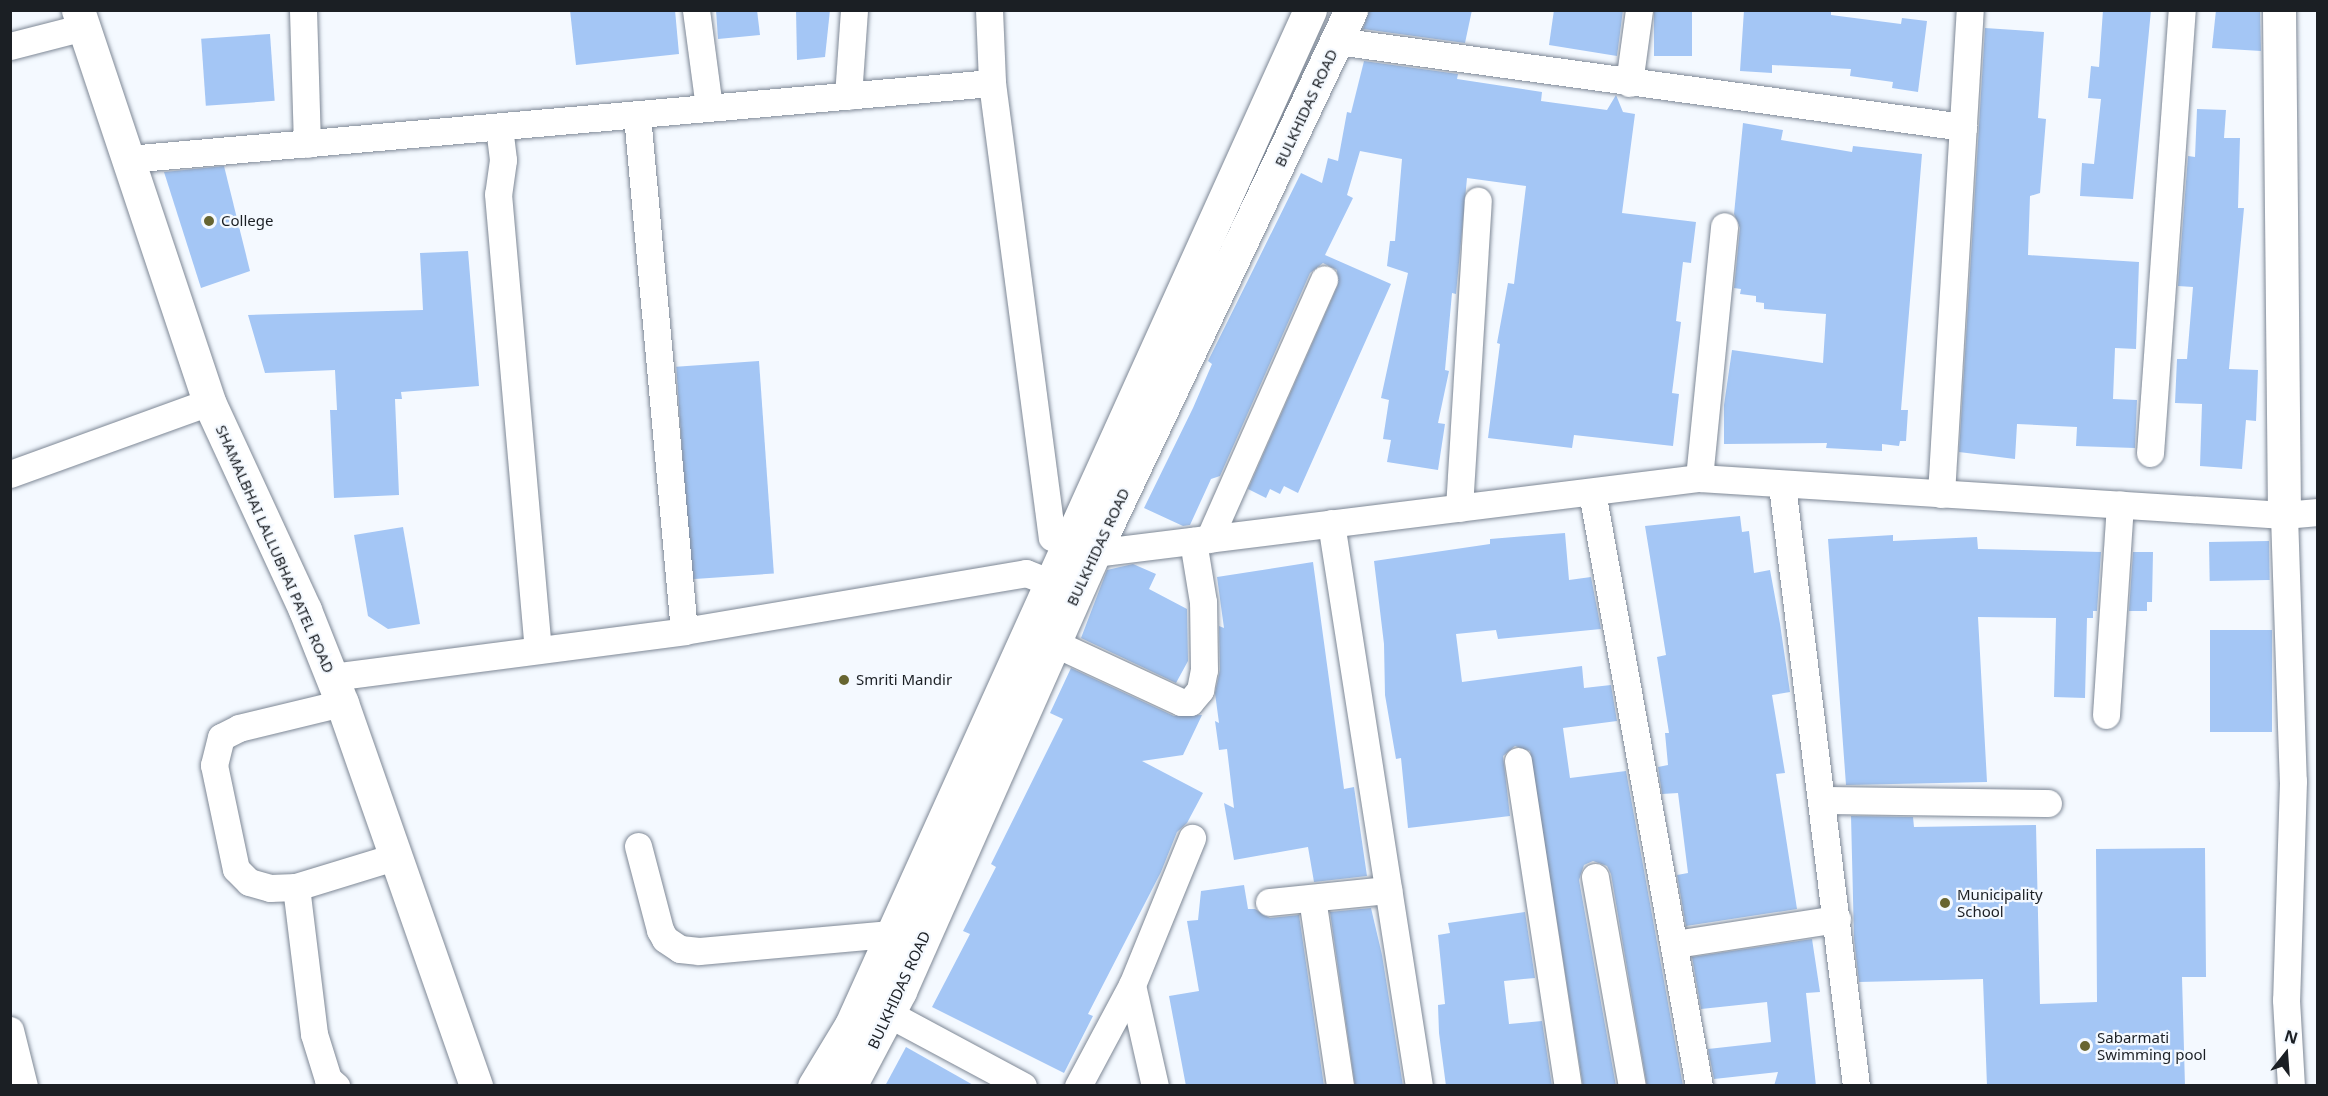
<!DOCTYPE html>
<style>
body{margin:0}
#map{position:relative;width:2328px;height:1096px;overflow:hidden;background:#f4f9ff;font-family:"Noto Sans",sans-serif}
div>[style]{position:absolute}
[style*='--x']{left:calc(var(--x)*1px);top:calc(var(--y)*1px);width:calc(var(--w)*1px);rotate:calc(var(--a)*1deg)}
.building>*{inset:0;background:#a4c6f5;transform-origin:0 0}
.roads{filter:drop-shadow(0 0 2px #7e8896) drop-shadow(0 0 2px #7e8896)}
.minor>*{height:27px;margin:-13.5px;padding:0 13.5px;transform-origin:13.5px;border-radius:13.5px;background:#fff}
.tertiary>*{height:33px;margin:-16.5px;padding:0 16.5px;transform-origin:16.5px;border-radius:16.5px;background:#fff}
.secondary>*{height:33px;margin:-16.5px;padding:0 16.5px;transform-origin:16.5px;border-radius:16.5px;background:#fff}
.dots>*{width:16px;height:16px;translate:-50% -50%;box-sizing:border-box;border:3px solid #f4f9ff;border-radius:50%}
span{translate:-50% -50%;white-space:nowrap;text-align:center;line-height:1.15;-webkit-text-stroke:4.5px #f4f9ff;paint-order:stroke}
.street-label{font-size:15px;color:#1b1f24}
.poi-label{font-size:15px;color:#1b1f24}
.left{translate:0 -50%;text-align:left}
.frame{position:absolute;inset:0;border:12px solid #1b1f24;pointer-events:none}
.north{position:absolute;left:2256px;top:1024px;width:60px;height:60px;-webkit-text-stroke:4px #f4f9ff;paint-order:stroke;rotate:17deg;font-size:16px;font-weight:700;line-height:24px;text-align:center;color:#1b1f24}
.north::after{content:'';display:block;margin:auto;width:21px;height:27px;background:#1b1f24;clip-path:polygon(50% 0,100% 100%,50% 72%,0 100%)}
</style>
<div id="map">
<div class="building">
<div style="clip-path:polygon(570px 10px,675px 10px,679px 54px,576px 65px)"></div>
<div style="clip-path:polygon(716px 10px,757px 10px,760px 35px,718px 39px)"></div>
<div style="clip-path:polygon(796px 10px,830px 10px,825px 57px,797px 60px)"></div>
<div style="clip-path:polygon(1369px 10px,1472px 10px,1465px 43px,1363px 29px)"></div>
<div style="clip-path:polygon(1554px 10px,1623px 10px,1617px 56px,1549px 45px)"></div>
<div style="left:1654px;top:10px;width:38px;height:46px"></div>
<div style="clip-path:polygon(1744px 10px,1831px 10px,1831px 15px,1901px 24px,1902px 18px,1927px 21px,1918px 92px,1892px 88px,1893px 82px,1850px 76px,1851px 69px,1772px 65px,1772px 73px,1740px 71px)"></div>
<div style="clip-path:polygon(2103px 10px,2151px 10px,2133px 199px,2080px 196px,2082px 163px,2094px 164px,2101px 99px,2088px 98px,2091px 66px,2099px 67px)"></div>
<div style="clip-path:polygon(2216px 10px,2260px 10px,2261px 51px,2212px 48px)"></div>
<div style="clip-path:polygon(1985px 28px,2044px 32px,2038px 118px,2046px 119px,2040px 193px,2030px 196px,2028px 255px,2139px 262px,2136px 349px,2115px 348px,2113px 399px,2137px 400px,2135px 448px,2076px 446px,2077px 427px,2017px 424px,2015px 459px,1959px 452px)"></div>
<div style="left:270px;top:34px;width:67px;height:69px;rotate:86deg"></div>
<div style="clip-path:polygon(1364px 61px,1458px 74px,1457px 79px,1542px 92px,1541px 101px,1607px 110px,1616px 95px,1623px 112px,1635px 114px,1622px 213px,1696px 222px,1691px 263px,1683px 262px,1676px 321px,1681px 322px,1672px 393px,1679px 394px,1673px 446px,1574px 435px,1572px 448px,1488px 438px,1500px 344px,1497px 343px,1508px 283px,1514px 284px,1526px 186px,1467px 178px,1456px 294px,1452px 293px,1445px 370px,1449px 371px,1438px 423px,1445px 424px,1438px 470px,1387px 462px,1391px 440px,1383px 439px,1389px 400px,1381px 398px,1408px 273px,1387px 266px,1390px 241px,1395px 241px,1402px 159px,1360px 151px,1347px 195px,1353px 198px,1325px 255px,1391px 284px,1298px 493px,1284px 486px,1280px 494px,1270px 489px,1266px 498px,1248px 489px,1338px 285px,1337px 270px,1323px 263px,1310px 273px,1220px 476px,1211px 479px,1190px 525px,1183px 526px,1144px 508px,1193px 408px,1212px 364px,1208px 361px,1301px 173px,1322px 183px,1328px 158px,1338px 161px,1347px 112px,1351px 113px)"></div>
<div style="clip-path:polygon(2197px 109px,2226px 110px,2224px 138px,2240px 138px,2238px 208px,2244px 208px,2229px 369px,2258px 370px,2256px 421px,2246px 420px,2242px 469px,2200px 466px,2202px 404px,2175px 403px,2177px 359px,2187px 359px,2193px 287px,2178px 286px,2188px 156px,2195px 157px)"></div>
<div style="clip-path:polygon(1743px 123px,1783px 130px,1781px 140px,1852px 152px,1853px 146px,1922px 154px,1901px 410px,1908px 410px,1906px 441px,1900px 441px,1899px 446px,1882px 444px,1882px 451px,1826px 448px,1827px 443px,1724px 444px,1724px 405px,1732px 350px,1823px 363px,1826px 314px,1764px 309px,1764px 303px,1756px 302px,1756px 296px,1740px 294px,1741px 289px,1734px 288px,1740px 228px,1734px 214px)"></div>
<div style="clip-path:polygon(224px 166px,250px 271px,201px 288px,164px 172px)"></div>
<div style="clip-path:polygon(468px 251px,479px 386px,401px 392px,402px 399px,395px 399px,399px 495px,334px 498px,330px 410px,337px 410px,335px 370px,265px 373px,248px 315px,423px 310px,420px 253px)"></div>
<div style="left:759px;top:361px;width:213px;height:83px;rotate:86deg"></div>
<div style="clip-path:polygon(1740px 516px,1742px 532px,1749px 531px,1754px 573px,1770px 570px,1780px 624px,1790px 692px,1772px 695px,1785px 773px,1776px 774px,1797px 909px,1686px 926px,1677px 875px,1688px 873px,1678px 793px,1662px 794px,1658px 767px,1668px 765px,1665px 733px,1669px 733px,1657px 657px,1666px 655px,1645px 526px)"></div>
<div style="clip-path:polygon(403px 527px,420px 624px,388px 629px,368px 616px,354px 535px)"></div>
<div style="clip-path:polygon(1565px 533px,1569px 580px,1591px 577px,1601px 629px,1498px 639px,1496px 630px,1456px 634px,1462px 682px,1582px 666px,1584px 688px,1611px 685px,1617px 721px,1563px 728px,1570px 778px,1626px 771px,1683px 1086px,1647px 1086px,1611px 874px,1607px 866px,1593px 861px,1584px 865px,1579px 880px,1616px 1086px,1583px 1086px,1530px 751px,1515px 746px,1503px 756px,1510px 816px,1408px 828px,1401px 758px,1396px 759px,1385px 695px,1384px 644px,1374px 561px,1490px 544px,1490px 539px)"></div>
<div style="clip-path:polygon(1893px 535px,1893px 541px,1977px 537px,1978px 549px,2101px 552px,2097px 611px,2093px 611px,2093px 618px,2087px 618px,2085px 698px,2054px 697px,2056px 618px,1978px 617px,1987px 782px,1846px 785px,1828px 539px)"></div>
<div style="left:2269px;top:541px;width:39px;height:60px;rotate:89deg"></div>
<div style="clip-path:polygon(2133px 552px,2153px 552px,2152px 602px,2147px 602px,2147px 611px,2129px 611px)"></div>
<div style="clip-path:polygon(1313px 562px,1344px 789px,1354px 787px,1367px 876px,1314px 882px,1308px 847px,1234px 860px,1224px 803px,1234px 808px,1227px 749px,1219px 750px,1215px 721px,1219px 723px,1215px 693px,1220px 670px,1219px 626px,1224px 628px,1217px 577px)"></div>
<div style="clip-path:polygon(1133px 564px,1156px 574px,1149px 589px,1187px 609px,1188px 661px,1176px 683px,1081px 638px,1107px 570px)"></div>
<div style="left:2210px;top:630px;width:62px;height:102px"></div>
<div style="clip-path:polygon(1071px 668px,1174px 716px,1202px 715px,1183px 755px,1142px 761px,1203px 793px,1187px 823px,1177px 832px,1161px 872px,1088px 1014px,1093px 1016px,1064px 1073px,932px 1007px,970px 934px,963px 931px,996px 867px,991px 864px,1063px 719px,1050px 713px)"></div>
<div style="clip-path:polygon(1851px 816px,1913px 817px,1914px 827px,2036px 825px,2040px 1004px,2097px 1002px,2096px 849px,2205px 848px,2206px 977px,2182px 977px,2185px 1086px,1987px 1086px,1983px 979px,1859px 982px,1854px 939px)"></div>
<div style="clip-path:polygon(1244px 885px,1248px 909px,1255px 909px,1270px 918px,1299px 915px,1324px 1086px,1186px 1086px,1169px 996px,1199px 991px,1187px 921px,1198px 920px,1201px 891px)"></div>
<div style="clip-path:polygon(1371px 908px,1382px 955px,1403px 1086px,1355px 1086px,1330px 912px)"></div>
<div style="clip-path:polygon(1525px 912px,1535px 978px,1504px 981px,1509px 1024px,1542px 1021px,1552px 1086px,1446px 1086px,1439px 1033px,1438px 1005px,1445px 1004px,1438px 935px,1450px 933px,1448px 923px)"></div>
<div style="clip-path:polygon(1812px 939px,1820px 992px,1806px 993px,1816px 1086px,1774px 1086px,1778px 1072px,1714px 1079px,1708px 1049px,1771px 1042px,1767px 1002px,1701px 1009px,1692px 957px)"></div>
<div style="clip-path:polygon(906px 1047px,975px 1086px,885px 1086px)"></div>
</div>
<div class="roads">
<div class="minor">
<div style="--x:303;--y:10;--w:134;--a:88.3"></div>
<div style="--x:696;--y:10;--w:98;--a:82.4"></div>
<div style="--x:989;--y:10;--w:73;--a:87.6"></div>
<div style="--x:1337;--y:41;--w:632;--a:7.82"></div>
<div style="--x:10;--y:46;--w:76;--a:-14.4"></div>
<div style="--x:1629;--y:83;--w:74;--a:-82.2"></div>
<div style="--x:848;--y:96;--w:86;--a:-86"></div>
<div style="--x:637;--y:115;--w:518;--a:84.8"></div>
<div style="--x:499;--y:127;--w:33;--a:83"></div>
<div style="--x:503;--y:160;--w:34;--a:98"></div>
<div style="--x:498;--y:194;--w:456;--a:85"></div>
<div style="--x:128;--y:159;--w:867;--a:-5.03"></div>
<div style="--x:992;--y:83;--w:458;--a:82.5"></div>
<div style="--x:1052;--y:537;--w:45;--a:20.9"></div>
<div style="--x:1094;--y:553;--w:610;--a:-7.07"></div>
<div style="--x:1699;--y:478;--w:586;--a:3.62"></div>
<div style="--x:2284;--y:515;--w:34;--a:-5"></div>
<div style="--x:2150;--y:453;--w:444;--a:-85.9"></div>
<div style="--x:10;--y:474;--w:212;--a:-19.9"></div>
<div style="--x:1699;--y:478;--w:253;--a:-84.3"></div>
<div style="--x:1782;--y:485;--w:606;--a:82.98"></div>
<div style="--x:1592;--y:492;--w:604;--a:79.79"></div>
<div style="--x:1941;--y:494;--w:485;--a:-86.6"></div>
<div style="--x:1459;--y:508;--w:308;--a:-86.5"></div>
<div style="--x:2284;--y:515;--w:266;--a:88.1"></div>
<div style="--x:2293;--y:781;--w:219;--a:91.8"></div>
<div style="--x:2286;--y:1000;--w:86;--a:86.7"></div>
<div style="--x:1331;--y:523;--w:570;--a:81.12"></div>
<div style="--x:1209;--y:539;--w:284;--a:-66.1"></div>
<div style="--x:1054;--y:643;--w:140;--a:24.9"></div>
<div style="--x:1181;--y:702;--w:9;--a:0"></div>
<div style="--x:1190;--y:702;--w:16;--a:-50"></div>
<div style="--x:1200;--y:690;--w:20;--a:-79"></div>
<div style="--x:1204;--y:670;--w:68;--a:-90.8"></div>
<div style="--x:1203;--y:602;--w:62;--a:-99.3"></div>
<div style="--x:332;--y:677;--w:355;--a:-7.4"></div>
<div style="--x:684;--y:631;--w:347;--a:-9.6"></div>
<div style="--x:1026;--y:573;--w:48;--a:21.8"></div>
<div style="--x:342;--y:703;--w:106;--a:166.4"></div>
<div style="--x:239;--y:728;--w:20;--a:153"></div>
<div style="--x:221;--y:737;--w:29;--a:104"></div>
<div style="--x:214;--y:765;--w:106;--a:78.1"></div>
<div style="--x:236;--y:869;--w:18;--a:45"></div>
<div style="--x:249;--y:882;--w:22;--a:16"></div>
<div style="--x:270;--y:888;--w:26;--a:-2"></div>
<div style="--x:296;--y:887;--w:102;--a:-17"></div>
<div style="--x:2106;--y:715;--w:211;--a:-86.2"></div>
<div style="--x:1518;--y:761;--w:329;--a:81.3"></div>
<div style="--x:1823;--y:800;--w:225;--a:0.8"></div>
<div style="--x:638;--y:846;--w:87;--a:75.3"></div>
<div style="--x:660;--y:930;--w:10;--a:61"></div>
<div style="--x:665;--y:939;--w:18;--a:34"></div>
<div style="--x:680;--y:949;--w:19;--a:6"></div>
<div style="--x:699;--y:951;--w:193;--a:-5.1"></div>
<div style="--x:1595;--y:877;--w:212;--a:80"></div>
<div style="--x:296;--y:887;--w:148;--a:83"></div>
<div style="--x:314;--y:1034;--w:47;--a:72.7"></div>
<div style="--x:328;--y:1079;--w:11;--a:41"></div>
<div style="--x:1312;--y:898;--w:190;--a:81.5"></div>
<div style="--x:1269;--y:902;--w:120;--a:-5.8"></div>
<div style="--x:1675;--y:944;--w:164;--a:-8.8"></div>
<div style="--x:1132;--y:985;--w:104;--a:77.2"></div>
<div style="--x:889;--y:1014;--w:152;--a:28.2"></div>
<div style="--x:10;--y:1030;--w:58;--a:76"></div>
<div style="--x:1078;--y:1086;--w:115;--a:-61.9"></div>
<div style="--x:1132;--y:985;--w:159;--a:-67.8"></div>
</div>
<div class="tertiary">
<div style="--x:2279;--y:10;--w:505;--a:89.43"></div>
<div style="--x:814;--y:1086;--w:71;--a:-58.8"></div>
<div style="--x:851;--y:1025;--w:1114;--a:-65.67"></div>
<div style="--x:850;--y:1086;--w:107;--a:-62.2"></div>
<div style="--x:900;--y:991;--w:479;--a:-66.1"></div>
<div style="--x:1094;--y:553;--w:601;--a:-64.67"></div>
</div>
<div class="secondary">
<div style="--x:78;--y:10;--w:413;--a:71.5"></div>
<div style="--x:209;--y:402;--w:229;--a:65.2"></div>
<div style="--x:305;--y:610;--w:100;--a:68.3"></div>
<div style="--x:342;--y:703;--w:406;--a:70.7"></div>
</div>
</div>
<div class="dots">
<div style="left:209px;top:221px;background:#676531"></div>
<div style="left:844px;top:680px;background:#676531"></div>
<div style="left:1945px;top:903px;background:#676531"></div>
<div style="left:2085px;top:1046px;background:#676531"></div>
</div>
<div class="street-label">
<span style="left:1306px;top:108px;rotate:-65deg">BULKHIDAS ROAD</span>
<span style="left:1098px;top:547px;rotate:-65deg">BULKHIDAS ROAD</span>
<span style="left:275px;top:549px;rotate:66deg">SHAMALBHAI LALLUBHAI PATEL ROAD</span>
<span style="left:899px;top:990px;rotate:-65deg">BULKHIDAS ROAD</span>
</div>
<div class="poi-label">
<span class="left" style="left:221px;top:221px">College</span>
<span class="left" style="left:856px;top:680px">Smriti Mandir</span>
<span class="left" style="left:1957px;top:903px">Municipality<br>School</span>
<span class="left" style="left:2097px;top:1046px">Sabarmati<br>Swimming pool</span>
</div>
<div class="frame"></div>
<div class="north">N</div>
</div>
